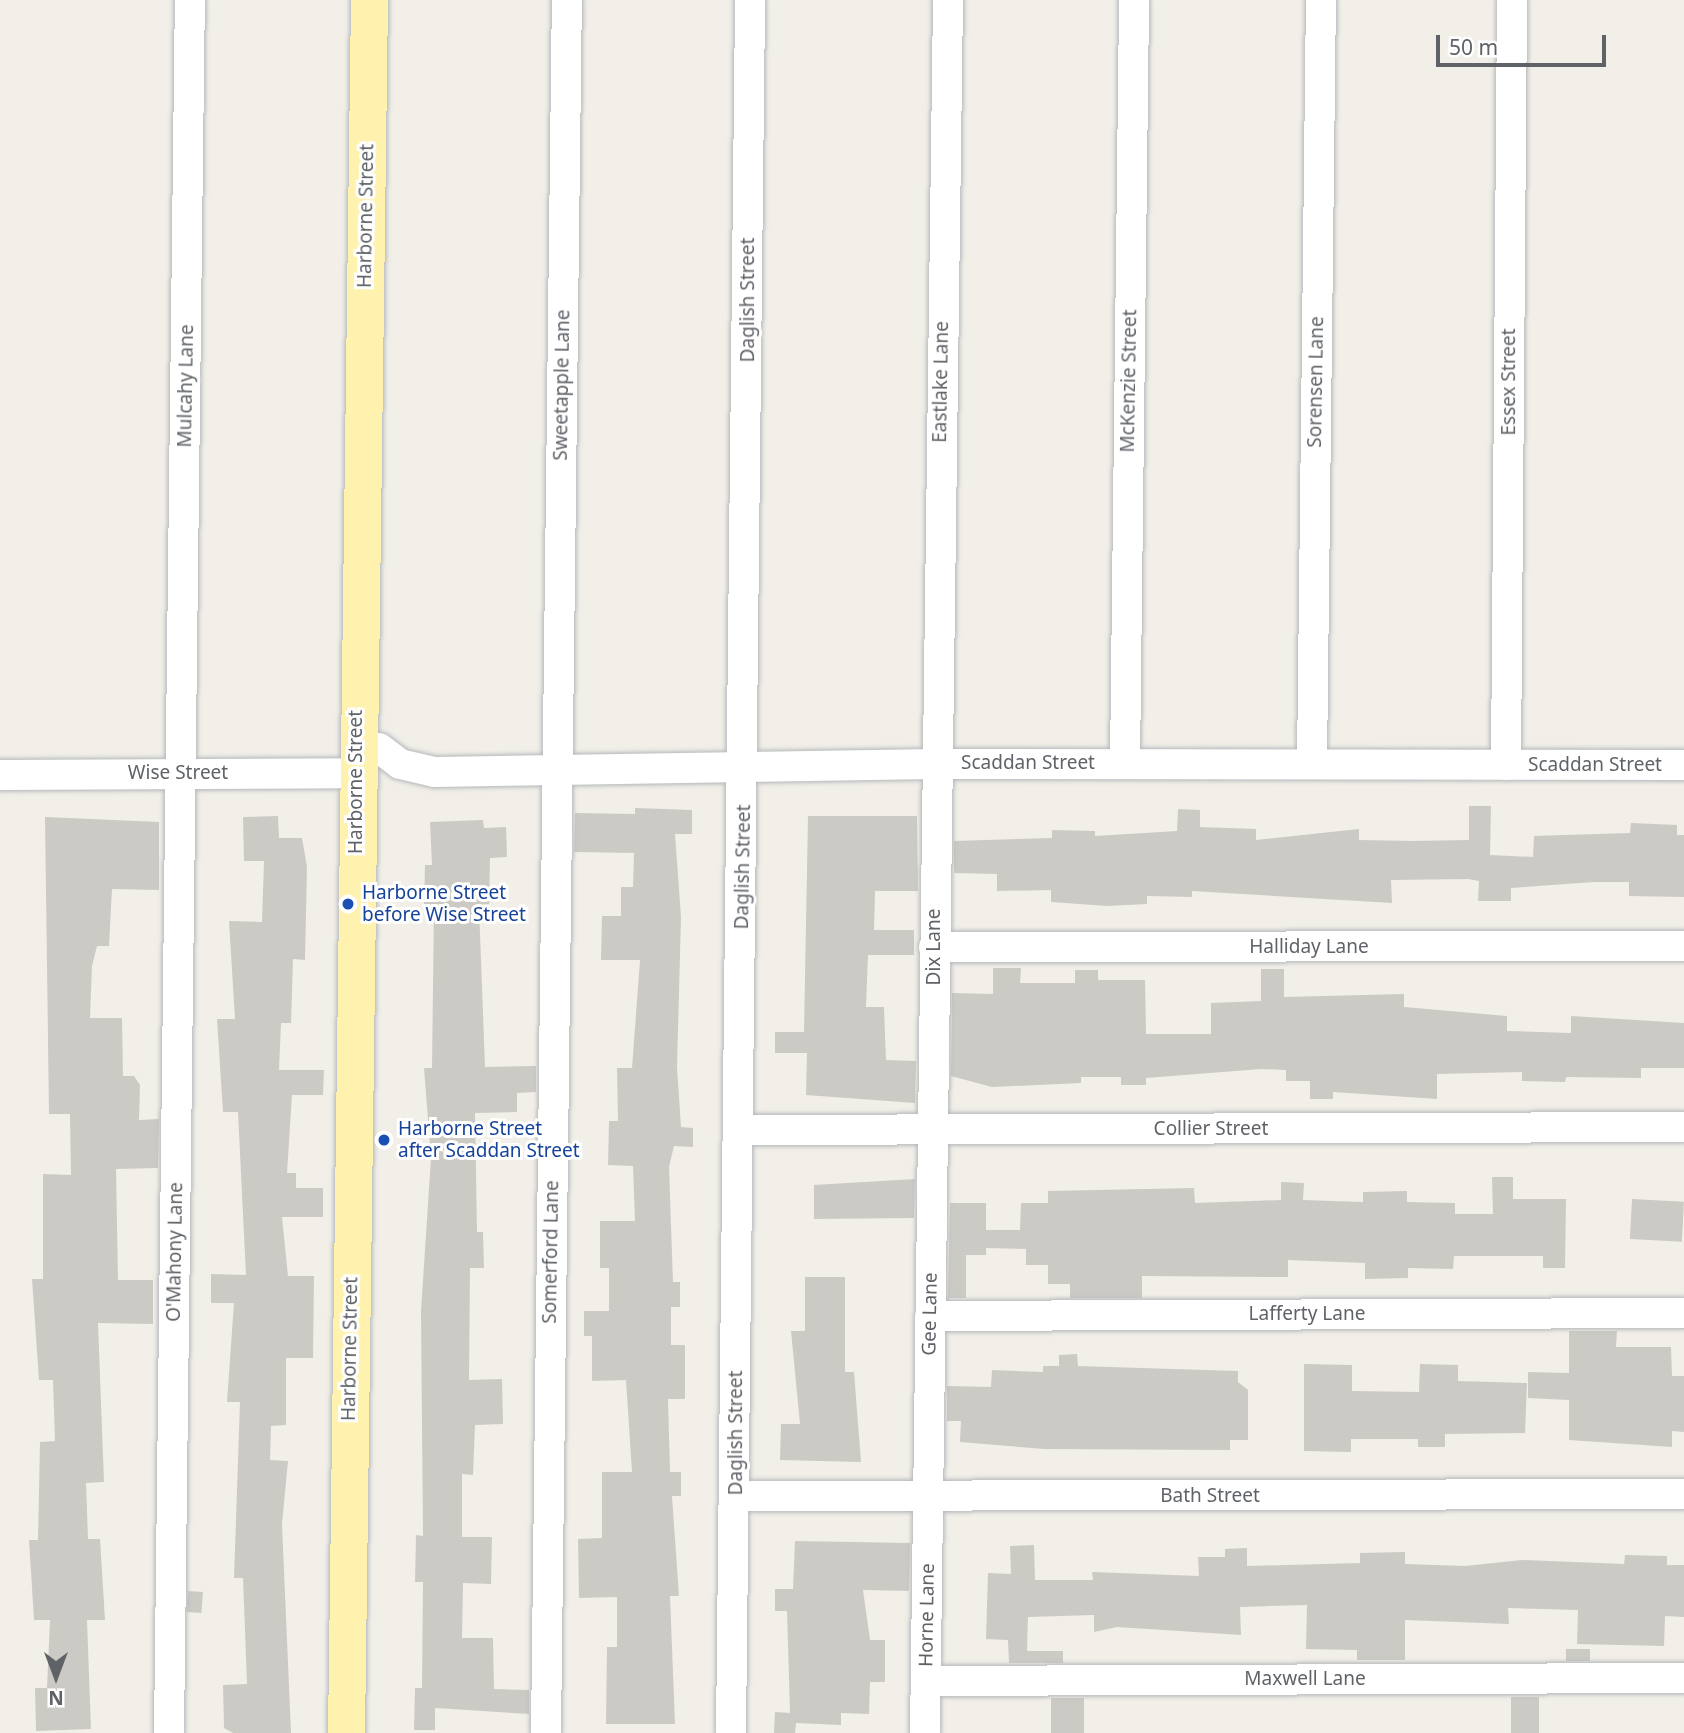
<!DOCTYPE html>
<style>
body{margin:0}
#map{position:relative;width:1684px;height:1733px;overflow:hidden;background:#f1efe8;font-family:"Noto Sans",sans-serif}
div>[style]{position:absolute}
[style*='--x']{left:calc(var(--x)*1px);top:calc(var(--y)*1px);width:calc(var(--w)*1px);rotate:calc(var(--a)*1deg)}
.building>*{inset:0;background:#cccac5;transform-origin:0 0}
.roads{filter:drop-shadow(0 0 2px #b5b8bc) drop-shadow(0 0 2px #b5b8bc)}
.minor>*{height:30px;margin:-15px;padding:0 15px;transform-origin:15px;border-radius:15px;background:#fff}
.major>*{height:37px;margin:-18.5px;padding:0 18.5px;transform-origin:18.5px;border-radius:18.5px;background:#fff2af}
.dots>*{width:19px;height:19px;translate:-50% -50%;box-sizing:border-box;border:4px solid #fff;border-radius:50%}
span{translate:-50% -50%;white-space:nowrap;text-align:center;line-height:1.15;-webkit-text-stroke:6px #fff;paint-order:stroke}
.street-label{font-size:19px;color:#5f6368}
.transit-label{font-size:19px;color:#164399}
.left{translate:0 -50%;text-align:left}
.north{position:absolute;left:21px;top:1642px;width:70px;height:70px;-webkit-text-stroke:5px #fff;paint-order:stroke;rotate:180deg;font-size:19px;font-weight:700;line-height:28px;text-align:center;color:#5f6368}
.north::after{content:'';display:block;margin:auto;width:24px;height:32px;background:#5f6368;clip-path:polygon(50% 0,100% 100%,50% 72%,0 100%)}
.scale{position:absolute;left:1436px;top:35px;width:170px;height:32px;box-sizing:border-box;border:4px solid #5f6368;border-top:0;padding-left:9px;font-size:21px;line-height:24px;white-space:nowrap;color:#5f6368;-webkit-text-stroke:5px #fff;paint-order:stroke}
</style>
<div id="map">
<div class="building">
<div style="clip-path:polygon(1469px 806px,1491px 806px,1490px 855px,1533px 857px,1534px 836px,1630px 833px,1631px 823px,1677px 825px,1677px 835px,1684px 835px,1684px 897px,1629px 896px,1629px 882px,1594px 882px,1511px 888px,1511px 901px,1478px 901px,1479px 881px,1468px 879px,1391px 880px,1392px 903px,1192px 891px,1192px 897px,1147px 896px,1147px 904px,1107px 906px,1051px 902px,1051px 890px,997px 891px,997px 874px,954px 873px,954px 841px,1052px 838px,1052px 830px,1095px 831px,1095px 836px,1177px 831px,1178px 809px,1200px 810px,1200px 827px,1256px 829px,1256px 840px,1359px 829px,1359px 840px,1414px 841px,1469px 840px)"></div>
<div style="clip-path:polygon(635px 808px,692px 810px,692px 834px,675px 834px,681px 917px,677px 1067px,681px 1127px,693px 1128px,693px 1147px,674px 1146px,669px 1167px,673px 1282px,680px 1282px,680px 1307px,671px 1307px,671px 1345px,685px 1345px,685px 1399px,668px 1399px,670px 1472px,681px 1472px,681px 1496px,672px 1496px,679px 1596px,670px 1596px,675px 1724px,606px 1724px,607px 1647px,617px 1647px,617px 1597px,579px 1598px,578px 1539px,602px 1538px,602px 1472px,632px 1472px,626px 1380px,592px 1381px,592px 1336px,584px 1336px,584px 1311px,609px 1311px,609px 1268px,600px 1268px,600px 1221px,635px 1221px,633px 1166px,608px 1165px,609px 1121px,618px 1121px,617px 1068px,632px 1068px,640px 960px,601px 960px,602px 916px,621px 916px,621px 887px,633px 887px,634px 853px,574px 852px,575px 813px,635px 814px)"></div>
<div style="clip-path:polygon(278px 816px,279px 838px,302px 838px,307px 867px,305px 960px,293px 959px,291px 1023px,281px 1023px,279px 1070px,324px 1070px,323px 1095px,292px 1095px,287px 1173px,296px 1173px,296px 1188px,323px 1188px,323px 1217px,282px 1217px,288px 1276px,314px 1276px,313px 1358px,286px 1358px,286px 1425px,271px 1426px,270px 1460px,288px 1461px,282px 1524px,291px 1733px,233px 1733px,224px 1728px,223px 1685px,247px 1684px,243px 1578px,234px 1578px,240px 1402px,227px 1402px,234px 1303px,211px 1303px,211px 1274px,246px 1275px,238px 1112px,223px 1112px,217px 1019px,235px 1019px,229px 921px,262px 922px,264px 861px,244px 861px,243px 817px)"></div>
<div style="clip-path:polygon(808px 816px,917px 816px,918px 891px,875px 891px,874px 930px,914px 930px,914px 955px,868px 955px,866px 1007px,884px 1007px,886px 1060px,916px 1061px,915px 1103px,806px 1095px,807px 1053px,775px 1053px,775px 1032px,804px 1032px)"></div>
<div style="clip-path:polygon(45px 817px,159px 822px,159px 890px,112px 889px,109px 946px,97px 946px,92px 966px,90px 1018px,122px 1018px,123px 1076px,134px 1076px,140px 1085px,139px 1120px,159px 1119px,158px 1168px,116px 1169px,118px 1280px,153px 1280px,153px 1324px,98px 1323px,104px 1482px,86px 1483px,88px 1539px,100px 1539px,105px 1620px,87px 1620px,91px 1729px,36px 1731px,35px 1688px,47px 1688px,50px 1620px,34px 1620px,29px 1540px,38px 1540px,40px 1442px,55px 1441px,53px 1380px,39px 1380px,32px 1279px,43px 1279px,43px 1174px,71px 1175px,70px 1114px,49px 1114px)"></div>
<div style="clip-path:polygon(483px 820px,484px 828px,506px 827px,507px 857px,490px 858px,489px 907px,479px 907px,485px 1067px,536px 1066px,536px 1092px,517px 1093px,517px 1112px,475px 1113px,477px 1232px,483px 1232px,484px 1268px,470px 1268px,469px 1380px,502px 1379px,503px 1424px,475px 1425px,473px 1475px,462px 1474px,462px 1537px,492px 1537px,491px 1584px,463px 1583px,462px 1638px,493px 1638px,494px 1689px,529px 1690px,529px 1714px,435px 1708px,435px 1730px,414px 1730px,415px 1688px,422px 1688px,423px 1582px,415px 1582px,416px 1535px,423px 1536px,421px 1311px,431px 1158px,424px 1068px,432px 1068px,434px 905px,424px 905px,425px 865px,432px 865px,430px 822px)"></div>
<div style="clip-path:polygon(993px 968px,1021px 968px,1020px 983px,1075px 983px,1075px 970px,1098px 970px,1098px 980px,1145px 980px,1146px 1034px,1211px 1034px,1211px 1003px,1261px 1001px,1261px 969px,1284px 969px,1284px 997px,1404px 994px,1404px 1007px,1507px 1016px,1507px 1031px,1571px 1033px,1571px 1016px,1684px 1023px,1684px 1068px,1641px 1068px,1641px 1078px,1566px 1077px,1565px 1082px,1522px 1081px,1522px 1072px,1437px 1074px,1437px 1099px,1333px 1092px,1333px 1099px,1310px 1099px,1310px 1081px,1286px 1081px,1286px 1070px,1261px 1069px,1146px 1078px,1146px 1085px,1121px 1085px,1121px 1077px,1081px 1077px,1081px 1083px,992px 1087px,951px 1076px,952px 993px,993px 994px)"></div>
<div style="clip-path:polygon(1492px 1177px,1513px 1177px,1513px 1199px,1566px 1199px,1565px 1268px,1543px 1268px,1543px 1256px,1454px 1256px,1453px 1269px,1408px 1268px,1408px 1278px,1365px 1279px,1365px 1263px,1288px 1260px,1288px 1277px,1142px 1276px,1142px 1298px,1070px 1298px,1070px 1284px,1048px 1284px,1048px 1265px,1026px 1265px,1026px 1249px,986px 1248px,986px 1255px,966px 1255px,966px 1298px,948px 1298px,950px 1203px,986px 1203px,986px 1230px,1020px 1230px,1021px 1203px,1048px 1203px,1048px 1191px,1194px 1188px,1195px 1203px,1281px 1200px,1281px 1182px,1304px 1183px,1303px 1200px,1363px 1202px,1363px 1192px,1407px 1191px,1407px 1202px,1455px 1203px,1455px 1214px,1493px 1214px)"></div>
<div style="clip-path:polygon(915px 1179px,914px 1218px,814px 1219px,814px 1185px)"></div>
<div style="left:1632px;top:1199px;width:52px;height:40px;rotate:3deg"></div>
<div style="clip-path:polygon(805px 1277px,845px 1277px,845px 1372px,854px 1372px,861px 1462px,780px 1460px,781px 1424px,800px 1424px,791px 1331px,805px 1331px)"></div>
<div style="clip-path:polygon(1569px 1331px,1617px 1331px,1616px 1347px,1671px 1347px,1672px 1376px,1684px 1376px,1684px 1432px,1672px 1431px,1672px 1447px,1569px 1440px,1569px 1400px,1528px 1398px,1528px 1372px,1569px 1373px)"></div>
<div style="clip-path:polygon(1077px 1354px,1078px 1366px,1238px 1371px,1238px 1382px,1248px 1390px,1248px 1440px,1230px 1440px,1230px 1450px,1044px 1449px,960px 1442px,961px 1421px,947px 1421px,947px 1386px,991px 1387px,992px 1370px,1043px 1372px,1043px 1366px,1059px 1366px,1059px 1355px)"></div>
<div style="clip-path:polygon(1304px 1364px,1352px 1365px,1352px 1391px,1419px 1392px,1420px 1364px,1458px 1365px,1458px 1381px,1527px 1383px,1525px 1433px,1445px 1434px,1445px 1447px,1418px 1447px,1418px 1439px,1351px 1439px,1351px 1452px,1304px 1451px)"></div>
<div style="clip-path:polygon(795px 1541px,910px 1543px,909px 1591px,863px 1590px,870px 1640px,885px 1640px,885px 1682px,870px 1682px,869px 1714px,841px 1713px,841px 1725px,796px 1723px,795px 1733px,774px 1733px,775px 1712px,790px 1713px,787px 1611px,775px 1611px,775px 1589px,793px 1589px)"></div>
<div style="clip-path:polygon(1034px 1545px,1035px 1580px,1093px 1580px,1092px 1572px,1199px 1576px,1198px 1557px,1225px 1557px,1225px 1549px,1247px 1548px,1247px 1566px,1360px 1563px,1360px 1553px,1405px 1552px,1405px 1564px,1465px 1566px,1522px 1560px,1624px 1564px,1625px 1555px,1667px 1556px,1667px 1565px,1684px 1565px,1684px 1617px,1665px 1616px,1664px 1646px,1577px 1644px,1578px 1610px,1508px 1608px,1509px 1624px,1405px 1620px,1405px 1660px,1357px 1660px,1357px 1650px,1306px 1649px,1307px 1605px,1240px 1607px,1241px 1635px,1117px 1627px,1094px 1632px,1094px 1615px,1028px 1617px,1027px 1651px,1063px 1651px,1063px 1663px,1009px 1663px,1008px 1640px,986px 1639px,988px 1573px,1011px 1574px,1010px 1546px)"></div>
<div style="left:188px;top:1591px;width:15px;height:21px;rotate:4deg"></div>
<div style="left:1566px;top:1649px;width:24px;height:12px"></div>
<div style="left:1539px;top:1697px;width:36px;height:28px;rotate:90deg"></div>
<div style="left:1051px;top:1698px;width:33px;height:35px"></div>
</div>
<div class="roads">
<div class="minor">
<div style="--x:379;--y:748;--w:26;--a:37"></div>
<div style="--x:400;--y:764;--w:36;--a:13"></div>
<div style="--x:435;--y:772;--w:500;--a:-0.92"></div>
<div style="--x:935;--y:764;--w:749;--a:0.08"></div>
<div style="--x:1125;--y:763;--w:763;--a:-89.32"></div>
<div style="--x:1312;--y:764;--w:764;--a:-89.33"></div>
<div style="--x:1506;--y:765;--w:765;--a:-89.55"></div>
<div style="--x:0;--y:775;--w:356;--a:-0.3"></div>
<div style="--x:934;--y:947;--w:750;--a:-0.08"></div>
<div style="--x:738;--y:1130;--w:946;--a:-0.18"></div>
<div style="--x:930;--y:1316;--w:754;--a:-0.23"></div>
<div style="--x:735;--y:1496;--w:949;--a:-0.12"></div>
<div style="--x:926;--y:1681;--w:758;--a:-0.23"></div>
<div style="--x:169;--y:1733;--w:1733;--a:-89.31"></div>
<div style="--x:546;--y:1733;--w:1733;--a:-89.31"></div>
<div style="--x:731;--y:1733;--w:1733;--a:-89.37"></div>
<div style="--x:925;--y:1733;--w:1733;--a:-89.24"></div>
</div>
<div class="major">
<div style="--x:346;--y:1733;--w:1733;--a:-89.24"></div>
</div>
</div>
<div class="dots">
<div style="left:348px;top:904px;background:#1a4fb4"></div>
<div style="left:384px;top:1140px;background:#1a4fb4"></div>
</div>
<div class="street-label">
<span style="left:366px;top:216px;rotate:-89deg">Harborne Street</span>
<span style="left:748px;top:300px;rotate:-90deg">Daglish Street</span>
<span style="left:1129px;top:381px;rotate:-89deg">McKenzie Street</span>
<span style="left:941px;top:382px;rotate:-89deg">Eastlake Lane</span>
<span style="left:1316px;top:382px;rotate:-89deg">Sorensen Lane</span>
<span style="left:1509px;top:382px;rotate:-90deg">Essex Street</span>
<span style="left:562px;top:385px;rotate:-89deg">Sweetapple Lane</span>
<span style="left:186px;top:386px;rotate:-89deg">Mulcahy Lane</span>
<span style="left:1028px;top:763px">Scaddan Street</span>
<span style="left:1595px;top:765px">Scaddan Street</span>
<span style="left:178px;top:773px">Wise Street</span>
<span style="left:356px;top:782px;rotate:-90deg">Harborne Street</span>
<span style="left:743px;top:867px;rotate:-89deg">Daglish Street</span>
<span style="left:934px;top:947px;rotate:-90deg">Dix Lane</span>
<span style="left:1309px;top:947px">Halliday Lane</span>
<span style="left:1211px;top:1129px">Collier Street</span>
<span style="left:175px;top:1252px;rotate:-89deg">O'Mahony Lane</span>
<span style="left:551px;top:1252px;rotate:-89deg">Somerford Lane</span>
<span style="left:930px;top:1314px;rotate:-89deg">Gee Lane</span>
<span style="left:1307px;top:1314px">Lafferty Lane</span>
<span style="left:350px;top:1349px;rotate:-89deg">Harborne Street</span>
<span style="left:736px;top:1433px;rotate:-90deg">Daglish Street</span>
<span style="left:1210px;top:1496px">Bath Street</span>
<span style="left:927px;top:1615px;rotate:-89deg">Horne Lane</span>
<span style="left:1305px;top:1679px">Maxwell Lane</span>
</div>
<div class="transit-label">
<span class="left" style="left:362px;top:904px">Harborne Street<br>before Wise Street</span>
<span class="left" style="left:398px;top:1140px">Harborne Street<br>after Scaddan Street</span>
</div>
<div class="north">N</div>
<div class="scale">50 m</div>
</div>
